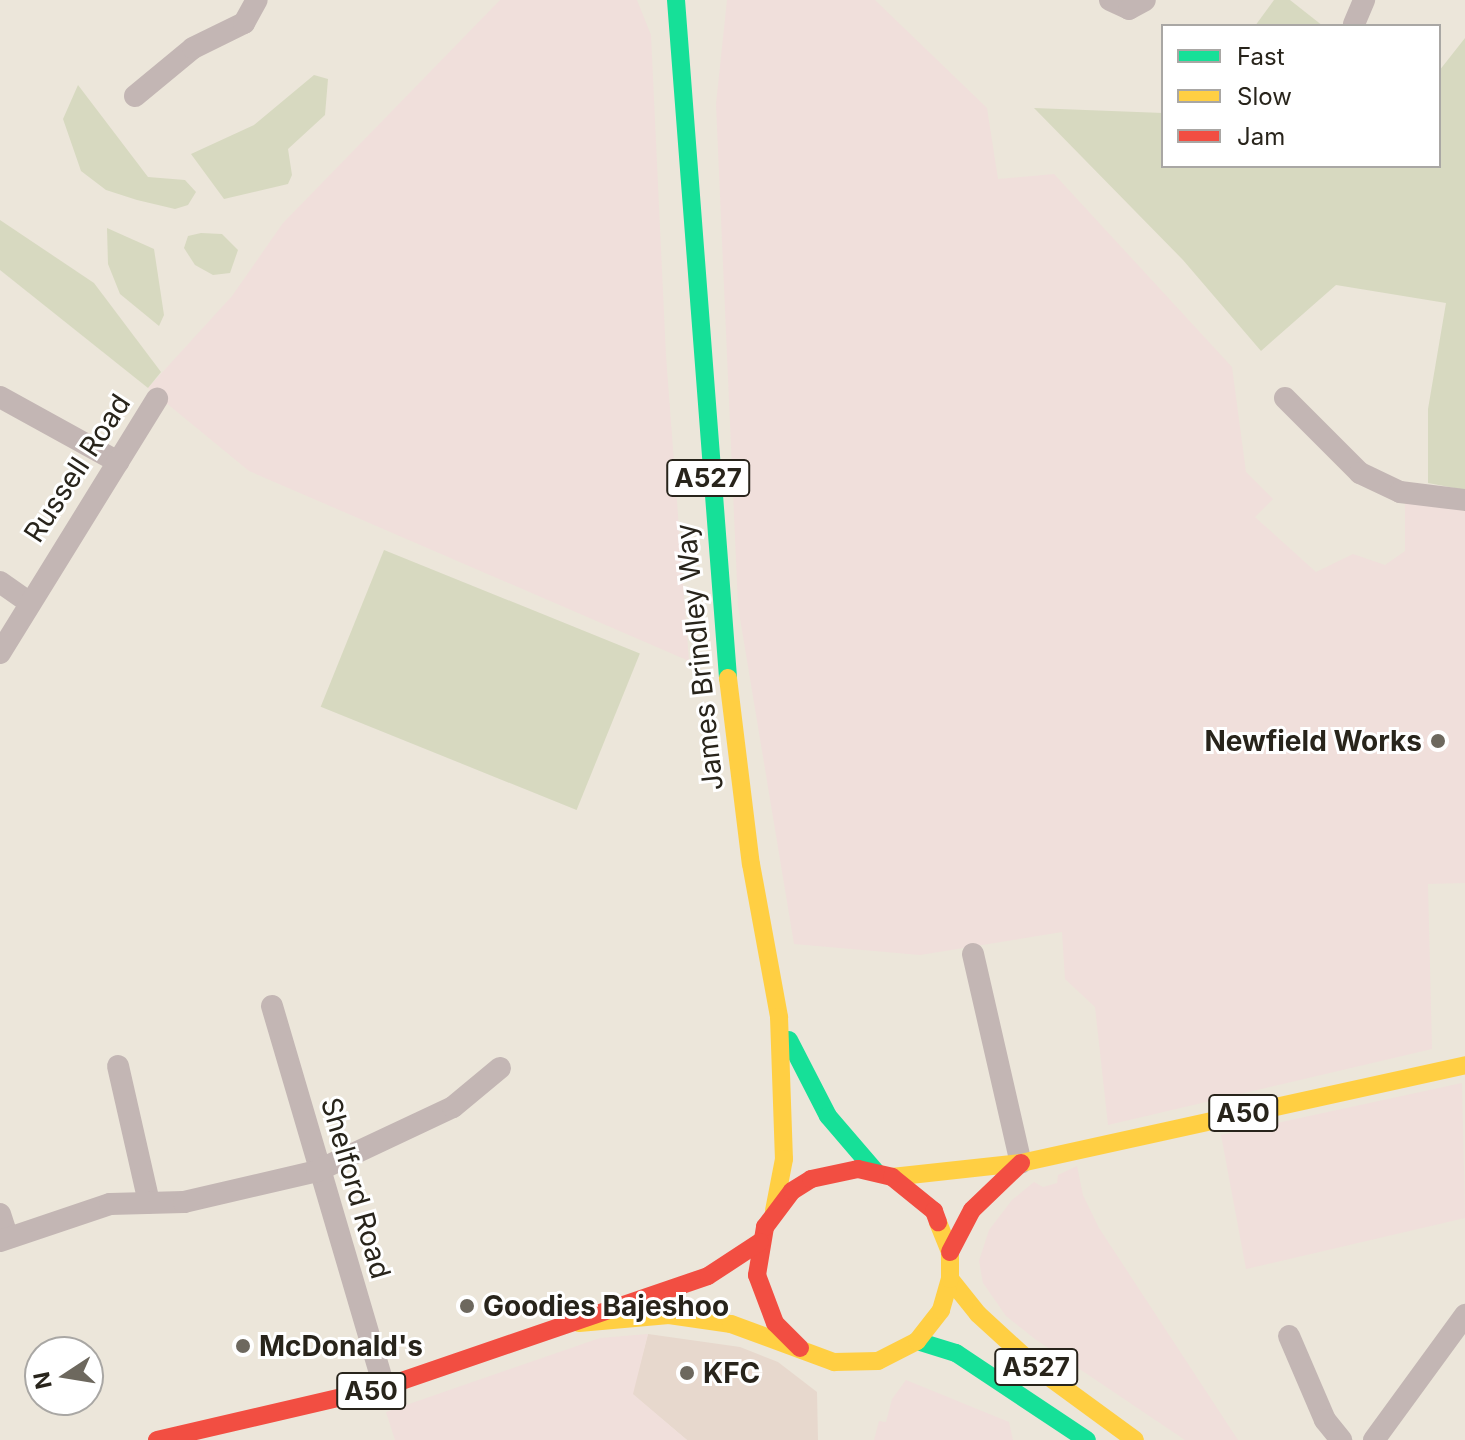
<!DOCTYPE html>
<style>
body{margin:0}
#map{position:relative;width:1465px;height:1440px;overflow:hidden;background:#ece6da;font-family:Inter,sans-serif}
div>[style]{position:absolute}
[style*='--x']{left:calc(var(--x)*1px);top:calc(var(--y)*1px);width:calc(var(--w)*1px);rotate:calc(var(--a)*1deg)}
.commercial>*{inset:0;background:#e7d8cd}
.industrial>*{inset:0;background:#f0dfdb}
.green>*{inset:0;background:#d7d9c0;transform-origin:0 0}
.street>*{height:22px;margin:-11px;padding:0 11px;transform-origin:11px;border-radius:11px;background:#c3b6b4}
.fast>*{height:18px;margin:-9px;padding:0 9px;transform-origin:9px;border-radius:9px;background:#16e098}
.slow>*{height:18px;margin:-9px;padding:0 9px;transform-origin:9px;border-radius:9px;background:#ffcf43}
.jam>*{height:18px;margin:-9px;padding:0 9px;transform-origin:9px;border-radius:9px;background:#f24e42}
.dots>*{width:22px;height:22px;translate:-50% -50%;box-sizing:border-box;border:4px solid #fff;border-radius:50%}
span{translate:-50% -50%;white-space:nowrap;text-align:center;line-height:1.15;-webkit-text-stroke:6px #fff;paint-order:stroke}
.shield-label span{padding:2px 6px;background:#fff;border:2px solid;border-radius:6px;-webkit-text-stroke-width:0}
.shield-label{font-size:26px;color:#28241b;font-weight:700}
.street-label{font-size:28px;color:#28241b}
.poi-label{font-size:28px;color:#28241b;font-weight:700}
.right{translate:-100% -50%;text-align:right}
.left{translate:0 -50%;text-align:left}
.legend{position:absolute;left:1161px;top:24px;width:280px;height:144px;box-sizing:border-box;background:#fff;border:2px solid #a9a7a4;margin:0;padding:10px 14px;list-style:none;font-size:24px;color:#28241b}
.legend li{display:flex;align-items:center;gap:16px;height:40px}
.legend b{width:40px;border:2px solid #a9a7a4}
.north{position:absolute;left:24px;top:1336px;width:80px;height:80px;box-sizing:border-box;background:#fff;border:2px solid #a9a7a4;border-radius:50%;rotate:258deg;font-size:22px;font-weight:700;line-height:32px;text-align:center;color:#28241b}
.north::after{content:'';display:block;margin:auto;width:28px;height:36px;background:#6d685e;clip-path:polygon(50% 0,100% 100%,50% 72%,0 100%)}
</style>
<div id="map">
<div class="commercial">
<div style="clip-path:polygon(648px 1334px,740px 1347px,778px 1362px,817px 1392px,818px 1440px,687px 1440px,632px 1394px)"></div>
</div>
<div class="industrial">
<div style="clip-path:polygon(500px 0,637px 0,651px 35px,666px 356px,689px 661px,249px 471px,148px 388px,232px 296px,283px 223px)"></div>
<div style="clip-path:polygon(727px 0,875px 0,987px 108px,998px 179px,1054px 174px,1232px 367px,1246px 472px,1273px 499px,1255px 517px,1316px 572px,1353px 554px,1385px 565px,1405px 551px,1405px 502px,1465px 510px,1465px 883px,1428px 884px,1432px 1049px,1108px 1125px,1095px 1007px,1065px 979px,1062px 932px,920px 955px,794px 944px,738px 606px,716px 104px)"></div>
<div style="clip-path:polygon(1462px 1083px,1465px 1218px,1246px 1269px,1221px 1135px)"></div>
<div style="clip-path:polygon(1077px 1166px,1083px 1195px,1099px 1228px,1238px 1440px,1185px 1440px,1035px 1339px,1006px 1316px,983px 1283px,979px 1261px,989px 1230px,1012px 1200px,1034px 1182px,1043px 1187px,1057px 1183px,1058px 1175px)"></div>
<div style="clip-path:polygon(648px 1334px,633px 1394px,687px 1440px,395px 1440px,386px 1412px,600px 1338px)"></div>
<div style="clip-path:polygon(906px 1380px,1009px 1422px,1013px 1440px,874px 1440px,879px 1421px,886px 1422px,892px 1399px)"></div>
</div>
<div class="green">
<div style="clip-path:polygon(1274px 0,1290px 0,1323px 26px,1255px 26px)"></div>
<div style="clip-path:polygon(1465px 38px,1465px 490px,1428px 483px,1428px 409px,1446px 303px,1336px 285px,1261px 351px,1183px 260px,1034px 108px,1163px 113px,1163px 166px,1439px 166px,1439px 71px)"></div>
<div style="clip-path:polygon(314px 75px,328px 79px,325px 115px,288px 149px,292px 175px,288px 184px,224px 199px,191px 154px,254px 125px)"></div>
<div style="clip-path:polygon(78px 85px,148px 177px,185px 180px,196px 192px,188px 205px,175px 209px,137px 200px,106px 190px,81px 171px,63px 119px)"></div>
<div style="clip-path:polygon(0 220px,94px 283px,161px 372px,148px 388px,0 270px)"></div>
<div style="clip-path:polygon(107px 228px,154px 249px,164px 315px,159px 326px,120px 294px,108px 264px)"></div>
<div style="clip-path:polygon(201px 233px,222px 234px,238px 250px,230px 273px,213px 275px,195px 265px,184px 248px,188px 236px)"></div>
<div style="left:384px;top:550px;width:276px;height:169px;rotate:22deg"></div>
</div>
<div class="street">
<div style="--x:1110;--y:0;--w:21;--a:25"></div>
<div style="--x:1129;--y:9;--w:18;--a:-29"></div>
<div style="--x:1354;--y:24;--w:26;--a:-67"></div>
<div style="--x:135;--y:96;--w:75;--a:-39.6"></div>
<div style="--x:193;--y:48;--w:57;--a:-26.1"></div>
<div style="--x:244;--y:23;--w:26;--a:-61"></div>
<div style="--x:0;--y:397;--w:135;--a:28.8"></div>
<div style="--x:1285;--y:398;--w:106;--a:45"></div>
<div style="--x:1360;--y:473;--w:44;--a:25.4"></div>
<div style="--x:1400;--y:492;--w:65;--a:7"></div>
<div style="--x:0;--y:582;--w:33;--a:35"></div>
<div style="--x:0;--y:653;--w:299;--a:-58.3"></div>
<div style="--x:973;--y:954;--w:214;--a:77.1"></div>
<div style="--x:272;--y:1006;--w:397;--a:73.6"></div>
<div style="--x:118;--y:1066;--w:140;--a:77.2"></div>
<div style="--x:0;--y:1214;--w:23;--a:72"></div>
<div style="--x:0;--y:1241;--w:116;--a:-18.6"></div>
<div style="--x:110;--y:1204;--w:74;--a:-1.5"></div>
<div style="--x:184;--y:1202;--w:137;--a:-13.1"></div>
<div style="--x:317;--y:1171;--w:150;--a:-25.2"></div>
<div style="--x:453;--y:1107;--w:61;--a:-39.7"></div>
<div style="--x:1289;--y:1336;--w:91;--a:66.8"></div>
<div style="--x:1325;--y:1420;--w:26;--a:51"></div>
<div style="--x:1374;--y:1440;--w:155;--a:-53.9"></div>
</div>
<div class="fast">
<div style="--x:676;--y:0;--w:680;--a:85.61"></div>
<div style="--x:789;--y:1040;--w:85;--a:62.8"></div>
<div style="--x:828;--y:1116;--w:74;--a:49.4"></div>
<div style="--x:917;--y:1341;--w:41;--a:17.1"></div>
<div style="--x:956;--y:1353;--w:157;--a:33.6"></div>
</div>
<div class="slow">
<div style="--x:728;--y:678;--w:187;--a:83"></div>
<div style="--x:751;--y:864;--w:156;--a:79.6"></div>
<div style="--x:779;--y:1017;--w:142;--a:88"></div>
<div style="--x:784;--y:1159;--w:53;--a:100.9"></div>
<div style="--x:892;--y:1177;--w:130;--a:-6.2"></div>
<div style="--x:1021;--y:1163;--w:455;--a:-12.4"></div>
<div style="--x:950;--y:1279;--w:45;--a:51.3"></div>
<div style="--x:978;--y:1314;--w:81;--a:42.5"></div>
<div style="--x:1038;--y:1369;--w:120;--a:36.2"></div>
<div style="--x:579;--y:1323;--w:90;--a:-5.1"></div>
<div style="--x:669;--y:1315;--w:63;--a:8.3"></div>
<div style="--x:731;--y:1324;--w:110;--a:20.3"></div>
<div style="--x:834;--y:1362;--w:44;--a:-1.3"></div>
<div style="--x:878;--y:1361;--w:44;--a:-27.1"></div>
<div style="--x:917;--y:1341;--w:39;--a:-52"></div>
<div style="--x:941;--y:1310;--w:32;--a:-74"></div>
<div style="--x:950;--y:1279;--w:27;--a:-90"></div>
<div style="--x:950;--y:1252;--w:32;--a:-112"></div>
</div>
<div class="jam">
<div style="--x:950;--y:1252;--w:47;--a:-62.4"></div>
<div style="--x:972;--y:1210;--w:68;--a:-43.8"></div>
<div style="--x:800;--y:1348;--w:35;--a:-135"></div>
<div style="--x:775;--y:1323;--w:51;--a:-110.6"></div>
<div style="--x:757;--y:1275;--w:49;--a:-80.5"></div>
<div style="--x:765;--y:1227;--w:45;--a:-53.1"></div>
<div style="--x:792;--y:1191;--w:22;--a:-32"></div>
<div style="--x:811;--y:1179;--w:48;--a:-12"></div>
<div style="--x:858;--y:1169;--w:35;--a:13"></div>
<div style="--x:892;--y:1177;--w:54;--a:39"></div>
<div style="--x:934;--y:1211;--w:12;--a:70"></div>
<div style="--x:157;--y:1440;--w:233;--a:-13.1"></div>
<div style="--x:384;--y:1387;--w:342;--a:-18.9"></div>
<div style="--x:708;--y:1276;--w:62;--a:-33.2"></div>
</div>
<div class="dots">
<div style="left:1438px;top:741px;background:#6d685e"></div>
<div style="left:467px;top:1306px;background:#6d685e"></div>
<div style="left:243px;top:1346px;background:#6d685e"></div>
<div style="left:687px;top:1373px;background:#6d685e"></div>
</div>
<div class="shield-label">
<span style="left:708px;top:478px">A527</span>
<span style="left:1243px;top:1113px">A50</span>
<span style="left:1036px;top:1367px">A527</span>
<span style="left:371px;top:1391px">A50</span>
</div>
<div class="street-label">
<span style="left:77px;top:468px;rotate:-57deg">Russell Road</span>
<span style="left:699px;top:657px;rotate:-96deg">James Brindley Way</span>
<span style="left:356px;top:1188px;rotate:74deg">Shelford Road</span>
</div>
<div class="poi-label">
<span class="right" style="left:1422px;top:741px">Newfield Works</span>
<span class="left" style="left:483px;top:1306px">Goodies Bajeshoo</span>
<span class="left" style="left:259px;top:1346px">McDonald's</span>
<span class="left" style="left:703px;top:1373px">KFC</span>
</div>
<ul class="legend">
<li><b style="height:10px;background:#16e098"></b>Fast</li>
<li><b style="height:10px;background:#ffcf43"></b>Slow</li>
<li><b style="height:10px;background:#f24e42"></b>Jam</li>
</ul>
<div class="north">N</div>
</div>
